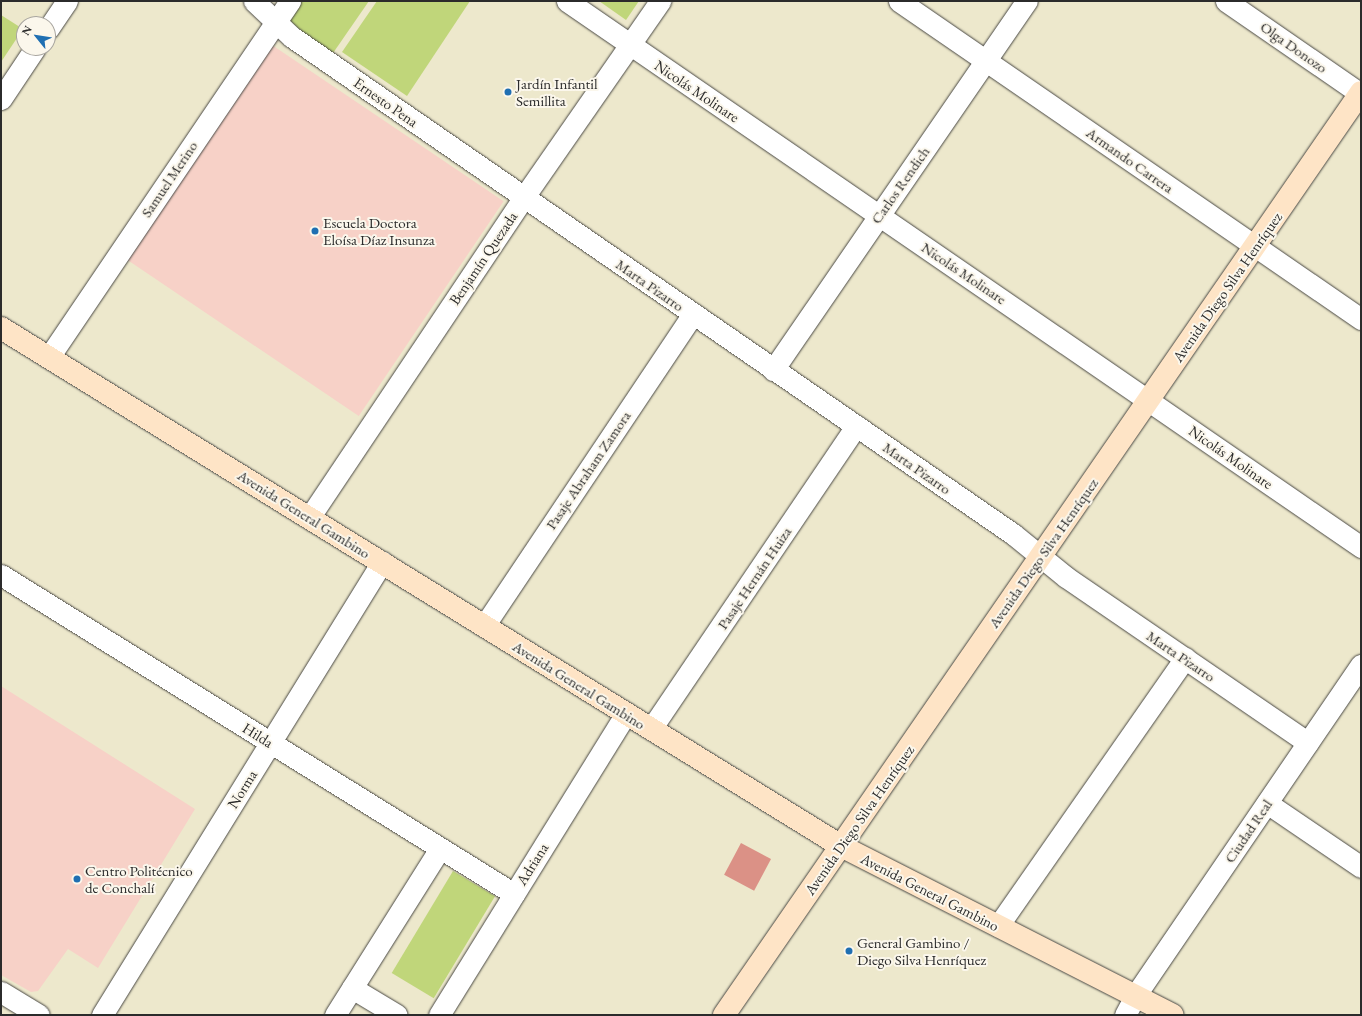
<!DOCTYPE html>
<meta charset="utf-8">
<style>
body{margin:0}
#map{position:relative;width:1362px;height:1016px;overflow:hidden;background:#ede8cc;font-family:"EB Garamond",serif}
div>[style]{position:absolute}
[style*='--x']{left:calc(var(--x)*1px);top:calc(var(--y)*1px);width:calc(var(--w)*1px);rotate:calc(var(--a)*1deg)}
.built>*{inset:0;background:#f7d1c7;transform-origin:0 0}
.green>*{inset:0;background:#c0d67a;transform-origin:0 0}
.building>*{inset:0;background:#db9186;transform-origin:0 0}
.roads{filter:drop-shadow(0 0 1px #484743) drop-shadow(0 0 1px #484743)}
.street>*{height:21px;margin:-10.5px;padding:0 10.5px;transform-origin:10.5px;border-radius:10.5px;background:#fff}
.secondary>*{height:22px;margin:-11px;padding:0 11px;transform-origin:11px;border-radius:11px;background:#fee4c6}
.dots>*{width:11px;height:11px;translate:-50% -50%;box-sizing:border-box;border:2px solid #fbf7ec;border-radius:50%}
span{translate:-50% -50%;white-space:nowrap;text-align:center;line-height:1.15;-webkit-text-stroke:4px #fbf7ec;paint-order:stroke}
.street-label{font-size:15px;color:#2b2b2b}
.poi-label{font-size:15px;color:#2b2b2b}
.left{translate:0 -50%;text-align:left}
.frame{position:absolute;inset:0;border:2px solid #2b2b2b;pointer-events:none}
.north{position:absolute;left:16px;top:16px;width:40px;height:40px;box-sizing:border-box;background:#fbf7ec;border:1px solid #a8a59f;border-radius:50%;rotate:300deg;font-size:11px;font-weight:700;line-height:16px;text-align:center;color:#2b2b2b}
.north::after{content:'';display:block;margin:auto;width:14px;height:18px;background:#1f6fb2;clip-path:polygon(50% 0,100% 100%,50% 72%,0 100%)}
</style>
<div id="map">
<div class="built">
<div style="left:269px;top:43px;width:283px;height:259px;rotate:34deg"></div>
<div style="clip-path:polygon(1px 686px,195px 809px,98px 968px,68px 949px,38px 991px,31px 992px,1px 975px)"></div>
</div>
<div class="green">
<div style="clip-path:polygon(301px 1px,369px 1px,331px 56px,285px 24px)"></div>
<div style="clip-path:polygon(377px 1px,470px 1px,407px 96px,342px 52px)"></div>
<div style="clip-path:polygon(599px 1px,639px 1px,626px 20px)"></div>
<div style="clip-path:polygon(1px 15px,23px 29px,1px 62px)"></div>
<div style="left:453px;top:871px;width:49px;height:119px;rotate:31deg"></div>
</div>
<div class="building">
<div style="left:741px;top:843px;width:34px;height:36px;rotate:28deg"></div>
</div>
<div class="roads">
<div class="street">
<div style="--x:254;--y:1;--w:52;--a:43.5"></div>
<div style="--x:292;--y:37;--w:876;--a:34.58"></div>
<div style="--x:1013;--y:534;--w:68;--a:39.1"></div>
<div style="--x:1066;--y:577;--w:293;--a:34.4"></div>
<div style="--x:567;--y:1;--w:964;--a:34.51"></div>
<div style="--x:899;--y:1;--w:561;--a:34.54"></div>
<div style="--x:1226;--y:1;--w:164;--a:34.6"></div>
<div style="--x:48;--y:29;--w:34;--a:-56"></div>
<div style="--x:1;--y:99;--w:61;--a:-56.3"></div>
<div style="--x:49;--y:357;--w:430;--a:-55.9"></div>
<div style="--x:773;--y:370;--w:448;--a:-55.5"></div>
<div style="--x:309;--y:518;--w:386;--a:-56.2"></div>
<div style="--x:524;--y:197;--w:239;--a:-55.2"></div>
<div style="--x:1;--y:575;--w:604;--a:31.87"></div>
<div style="--x:484;--y:626;--w:376;--a:-56.2"></div>
<div style="--x:651;--y:729;--w:366;--a:-55.9"></div>
<div style="--x:1267;--y:803;--w:114;--a:34.2"></div>
<div style="--x:998;--y:926;--w:327;--a:-55.1"></div>
<div style="--x:352;--y:988;--w:52;--a:31"></div>
<div style="--x:1;--y:992;--w:44;--a:31.2"></div>
<div style="--x:102;--y:1015;--w:533;--a:-58.28"></div>
<div style="--x:335;--y:1015;--w:197;--a:-57.8"></div>
<div style="--x:439;--y:1015;--w:355;--a:-58.2"></div>
<div style="--x:1125;--y:1015;--w:21;--a:-62"></div>
<div style="--x:1135;--y:996;--w:401;--a:-55.7"></div>
</div>
<div class="secondary">
<div style="--x:1;--y:328;--w:987;--a:31.66"></div>
<div style="--x:841;--y:846;--w:372;--a:27"></div>
<div style="--x:724;--y:1015;--w:1121;--a:-55.39"></div>
</div>
</div>
<div class="dots">
<div style="left:508px;top:92px;background:#1f6fb2"></div>
<div style="left:315px;top:231px;background:#1f6fb2"></div>
<div style="left:77px;top:879px;background:#1f6fb2"></div>
<div style="left:849px;top:951px;background:#1f6fb2"></div>
</div>
<div class="street-label">
<span style="left:1294px;top:47px;rotate:35deg">Olga Donozo</span>
<span style="left:697px;top:91px;rotate:34deg">Nicolás Molinare</span>
<span style="left:386px;top:102px;rotate:35deg">Ernesto Pena</span>
<span style="left:1130px;top:160px;rotate:35deg">Armando Carrera</span>
<span style="left:169px;top:179px;rotate:-56deg">Samuel Merino</span>
<span style="left:900px;top:185px;rotate:-55deg">Carlos Rendich</span>
<span style="left:483px;top:258px;rotate:-56deg">Benjamín Quezada</span>
<span style="left:964px;top:273px;rotate:34deg">Nicolás Molinare</span>
<span style="left:650px;top:285px;rotate:35deg">Marta Pizarro</span>
<span style="left:1227px;top:287px;rotate:-55deg">Avenida Diego Silva Henríquez</span>
<span style="left:1231px;top:457px;rotate:35deg">Nicolás Molinare</span>
<span style="left:917px;top:468px;rotate:35deg">Marta Pizarro</span>
<span style="left:588px;top:470px;rotate:-56deg">Pasaje Abraham Zamora</span>
<span style="left:304px;top:514px;rotate:32deg">Avenida General Gambino</span>
<span style="left:1043px;top:553px;rotate:-55deg">Avenida Diego Silva Henríquez</span>
<span style="left:754px;top:578px;rotate:-56deg">Pasaje Hernán Huiza</span>
<span style="left:1181px;top:656px;rotate:34deg">Marta Pizarro</span>
<span style="left:579px;top:685px;rotate:32deg">Avenida General Gambino</span>
<span style="left:258px;top:735px;rotate:32deg">Hilda</span>
<span style="left:242px;top:789px;rotate:-58deg">Norma</span>
<span style="left:859px;top:820px;rotate:-55deg">Avenida Diego Silva Henríquez</span>
<span style="left:1248px;top:831px;rotate:-56deg">Ciudad Real</span>
<span style="left:532px;top:864px;rotate:-58deg">Adriana</span>
<span style="left:930px;top:892px;rotate:27deg">Avenida General Gambino</span>
</div>
<div class="poi-label">
<span class="left" style="left:516px;top:92px">Jardín Infantil<br>Semillita</span>
<span class="left" style="left:323px;top:231px">Escuela Doctora<br>Eloísa Díaz Insunza</span>
<span class="left" style="left:85px;top:879px">Centro Politécnico<br>de Conchalí</span>
<span class="left" style="left:857px;top:951px">General Gambino /<br>Diego Silva Henríquez</span>
</div>
<div class="frame"></div>
<div class="north">N</div>
</div>
